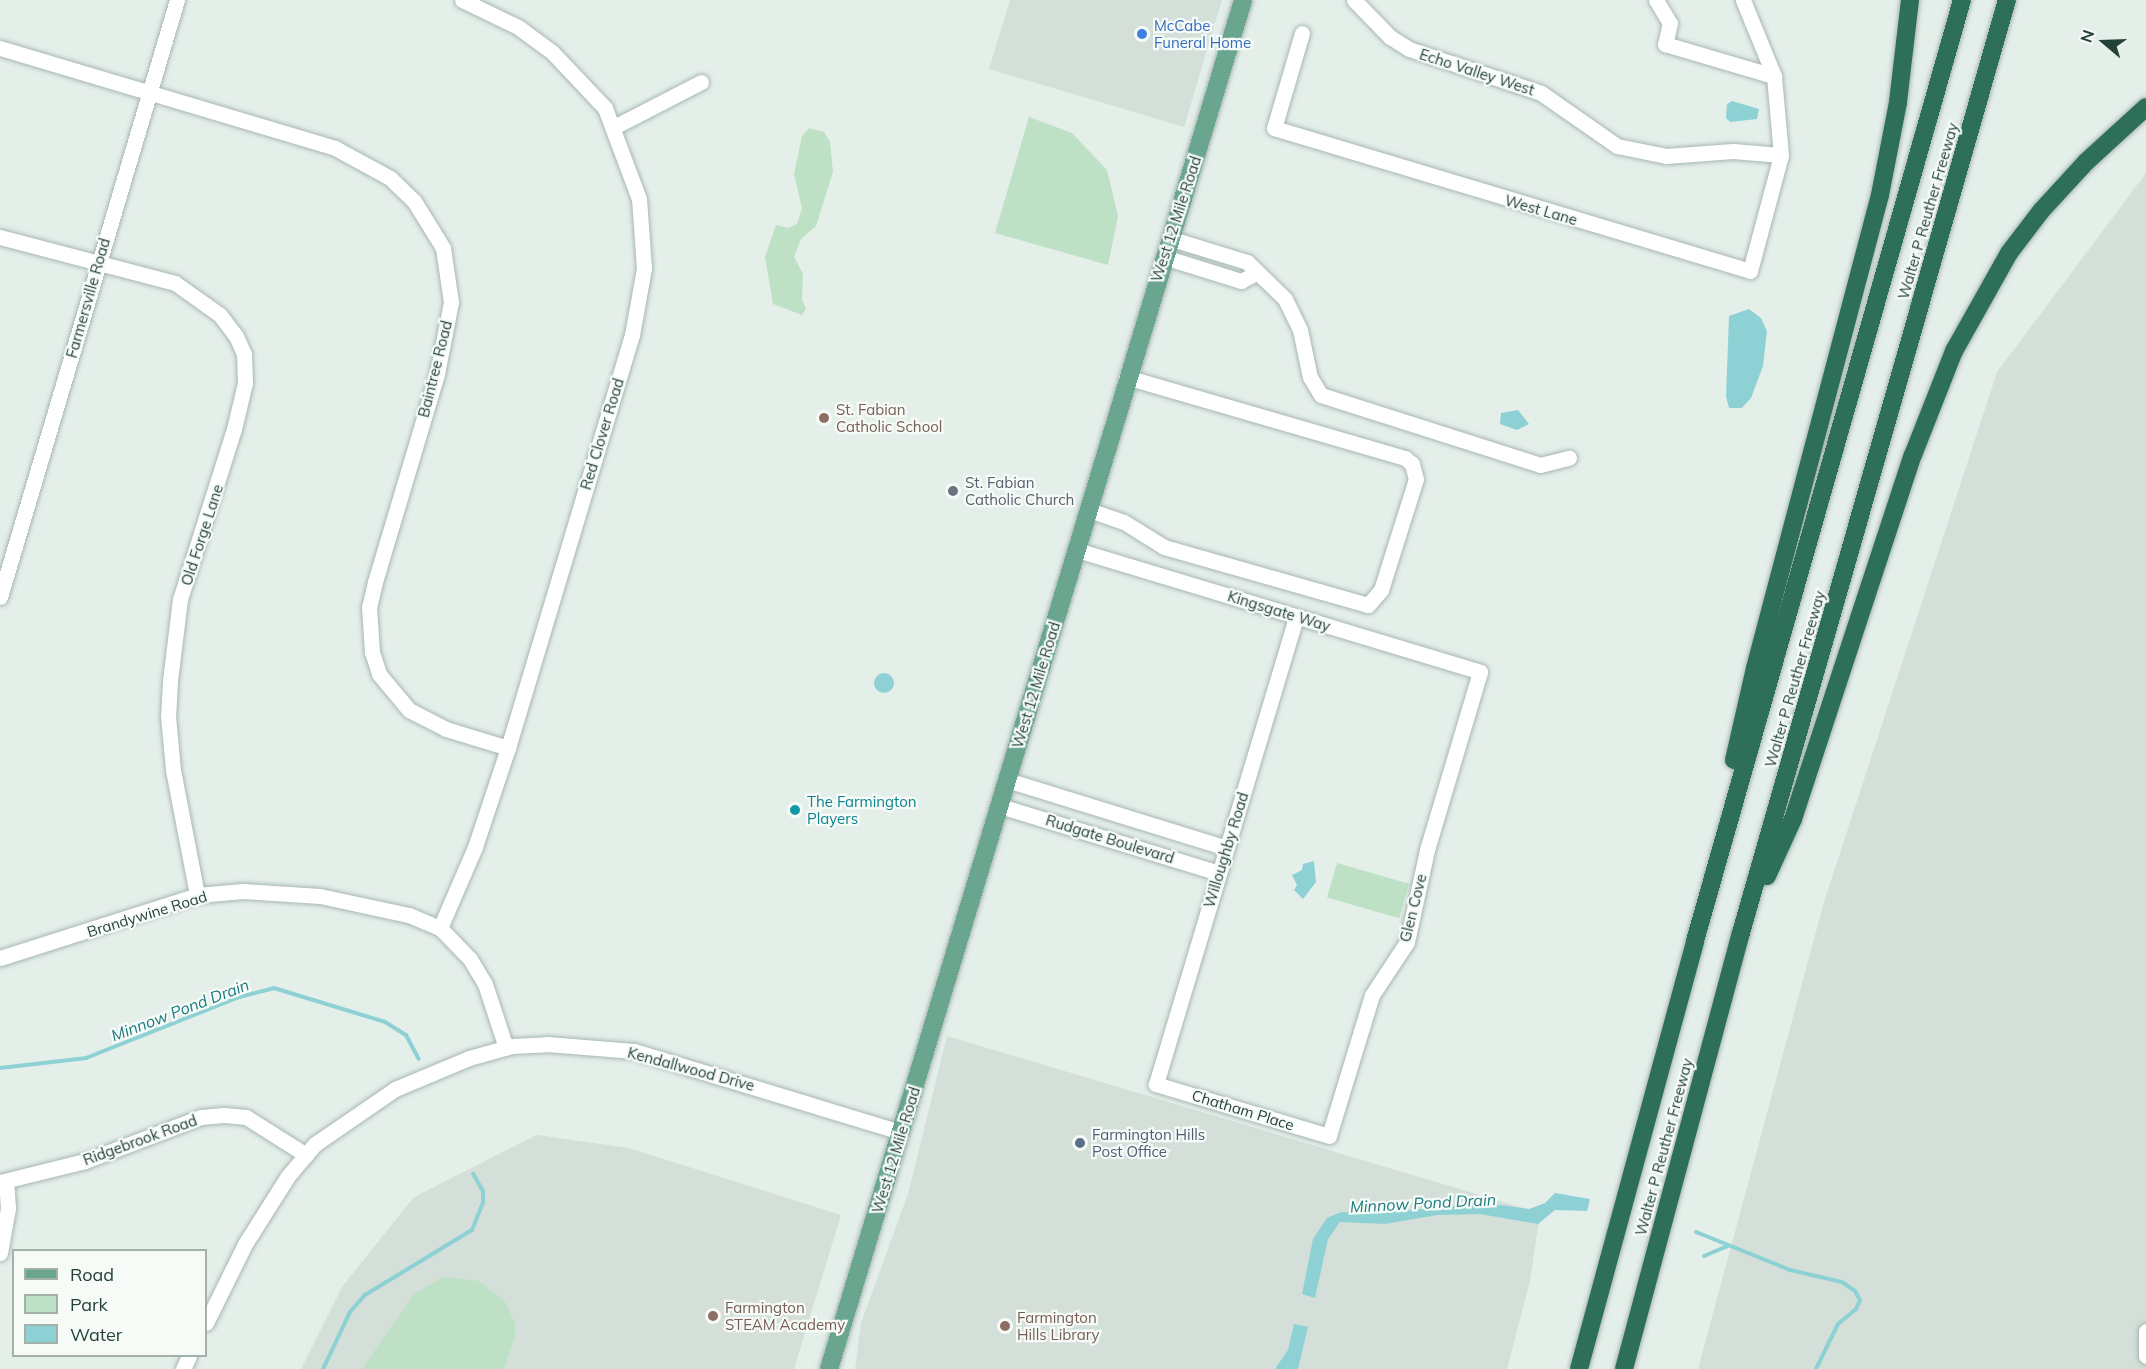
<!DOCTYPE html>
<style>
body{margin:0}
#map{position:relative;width:2146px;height:1369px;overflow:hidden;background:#e5efea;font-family:Mulish,sans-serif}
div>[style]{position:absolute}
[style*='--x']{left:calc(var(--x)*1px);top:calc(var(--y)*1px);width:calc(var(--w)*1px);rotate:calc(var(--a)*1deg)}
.built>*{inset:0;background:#d3dfd8}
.green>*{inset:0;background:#bee0c4;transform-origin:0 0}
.water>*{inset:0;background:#8dd1d4}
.round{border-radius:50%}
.stream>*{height:4px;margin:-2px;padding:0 2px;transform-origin:2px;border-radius:2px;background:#8dd1d4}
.roads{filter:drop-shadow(0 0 2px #a7b8b0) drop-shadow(0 0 2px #a7b8b0)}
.minor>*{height:15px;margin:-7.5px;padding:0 7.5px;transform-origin:7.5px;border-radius:7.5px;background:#fff}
.major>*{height:18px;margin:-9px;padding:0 9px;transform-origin:9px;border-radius:9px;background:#69a58f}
.highway>*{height:18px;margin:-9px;padding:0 9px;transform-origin:9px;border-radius:9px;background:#2e6f5a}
.dots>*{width:16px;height:16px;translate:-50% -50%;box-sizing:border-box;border:3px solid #f6fbf8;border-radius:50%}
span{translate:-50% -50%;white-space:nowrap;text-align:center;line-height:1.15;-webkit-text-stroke:4.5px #f6fbf8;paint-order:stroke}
.shop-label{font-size:15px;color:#366cbe}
.left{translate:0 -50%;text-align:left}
.street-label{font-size:15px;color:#244236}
.education-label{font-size:15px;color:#785e54}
.worship-label{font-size:15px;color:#5b616d}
.culture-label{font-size:15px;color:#0d838f}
.service-label{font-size:15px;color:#4e5e75}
.water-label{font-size:16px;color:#1b7b80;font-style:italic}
.legend{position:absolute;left:12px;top:1249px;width:195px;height:108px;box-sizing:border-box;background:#f6fbf8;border:2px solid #a2b1aa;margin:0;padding:8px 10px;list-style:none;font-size:18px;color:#244236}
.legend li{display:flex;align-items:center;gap:12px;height:30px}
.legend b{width:30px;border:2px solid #a2b1aa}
.north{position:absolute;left:2074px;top:12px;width:60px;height:60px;-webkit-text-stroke:4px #f6fbf8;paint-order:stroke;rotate:289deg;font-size:16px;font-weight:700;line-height:24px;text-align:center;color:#244236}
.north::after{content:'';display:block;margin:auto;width:21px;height:27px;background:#244236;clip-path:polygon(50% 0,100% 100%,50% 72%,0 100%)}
</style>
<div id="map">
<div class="built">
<div style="clip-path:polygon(1010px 0,1222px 0,1184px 127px,989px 69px)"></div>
<div style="clip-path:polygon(2146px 173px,2146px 1369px,1698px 1369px,1824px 902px,1997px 372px)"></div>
<div style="clip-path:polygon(947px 1036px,1540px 1213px,1530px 1281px,1507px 1369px,855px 1369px,861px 1323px,908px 1194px)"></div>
<div style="clip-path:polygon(537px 1135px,629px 1148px,841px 1215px,794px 1369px,301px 1369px,342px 1287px,414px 1197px)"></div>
</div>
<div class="green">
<div style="clip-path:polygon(1029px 117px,1072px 133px,1107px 170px,1118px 216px,1108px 265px,995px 233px)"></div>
<div style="clip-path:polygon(809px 128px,824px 132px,830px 142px,833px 172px,816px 226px,801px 239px,794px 257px,803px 274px,802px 300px,806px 309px,802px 315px,773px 304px,765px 257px,776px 225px,788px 228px,797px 224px,802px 208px,794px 174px,802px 136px)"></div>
<div style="left:1337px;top:863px;width:75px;height:36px;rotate:16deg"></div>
<div style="clip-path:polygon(444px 1277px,479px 1281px,505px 1302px,515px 1323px,515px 1336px,504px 1369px,362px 1369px,414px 1294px)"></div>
</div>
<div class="water">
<div style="clip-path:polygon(1732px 101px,1759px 109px,1757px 119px,1730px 122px,1726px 118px,1727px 104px)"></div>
<div style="clip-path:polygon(1749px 309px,1761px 318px,1767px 331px,1763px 366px,1751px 398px,1742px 408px,1729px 408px,1726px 396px,1729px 316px)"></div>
<div style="clip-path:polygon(1518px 410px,1529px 424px,1517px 430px,1500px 424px,1501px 413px)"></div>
<div class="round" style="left:874px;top:673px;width:20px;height:20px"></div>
<div style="clip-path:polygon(1314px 861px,1316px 882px,1303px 899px,1294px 890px,1297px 885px,1292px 875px,1302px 870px,1303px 864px)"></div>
<div style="clip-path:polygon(1555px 1193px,1590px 1199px,1587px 1211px,1555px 1210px,1538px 1224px,1480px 1214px,1437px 1215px,1385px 1224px,1340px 1222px,1328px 1239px,1315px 1298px,1302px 1294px,1313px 1239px,1327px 1218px,1341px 1212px,1381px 1213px,1485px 1203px,1529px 1209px,1545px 1203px)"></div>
<div style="clip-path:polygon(1294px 1324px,1308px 1327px,1298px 1369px,1275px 1369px,1288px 1350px)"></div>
</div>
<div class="stream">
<div style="--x:0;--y:1068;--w:87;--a:-6.6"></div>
<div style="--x:86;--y:1058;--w:165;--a:-21.7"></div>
<div style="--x:239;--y:997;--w:36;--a:-14"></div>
<div style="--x:274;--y:988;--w:116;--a:17"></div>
<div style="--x:385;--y:1022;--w:25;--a:32"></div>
<div style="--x:406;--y:1035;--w:27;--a:62"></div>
<div style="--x:1696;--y:1232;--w:101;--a:22"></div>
<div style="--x:1790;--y:1270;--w:53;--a:13"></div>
<div style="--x:1842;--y:1282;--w:16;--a:35"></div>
<div style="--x:1855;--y:1291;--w:10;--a:61"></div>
<div style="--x:1860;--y:1300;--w:10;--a:114"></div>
<div style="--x:1856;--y:1309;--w:23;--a:140"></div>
<div style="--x:1838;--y:1324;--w:50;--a:116.1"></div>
<div style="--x:1704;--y:1256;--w:26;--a:-23"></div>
<div style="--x:323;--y:1369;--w:63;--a:-64.7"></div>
<div style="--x:350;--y:1312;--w:23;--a:-49"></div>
<div style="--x:365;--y:1295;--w:125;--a:-31.3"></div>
<div style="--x:472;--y:1230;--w:29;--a:-68"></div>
<div style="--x:483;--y:1203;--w:12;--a:-90"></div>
<div style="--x:483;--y:1191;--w:20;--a:-120"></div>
</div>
<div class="roads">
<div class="minor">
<div style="--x:1354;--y:0;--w:52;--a:45.8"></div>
<div style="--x:1390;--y:37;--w:22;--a:32"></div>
<div style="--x:1409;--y:49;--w:139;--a:18.4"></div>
<div style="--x:1541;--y:93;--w:93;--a:34.9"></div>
<div style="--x:1617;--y:146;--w:50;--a:11.5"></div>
<div style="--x:1666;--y:156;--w:67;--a:-4.3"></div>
<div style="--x:1733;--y:151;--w:48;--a:4.8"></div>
<div style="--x:1656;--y:0;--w:27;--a:59"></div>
<div style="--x:1670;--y:23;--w:22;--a:103"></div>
<div style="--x:1665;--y:44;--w:114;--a:16.4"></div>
<div style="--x:1302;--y:33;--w:99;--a:106.4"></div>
<div style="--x:1274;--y:128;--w:497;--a:16.7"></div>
<div style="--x:1750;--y:271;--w:120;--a:-75"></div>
<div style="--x:1781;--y:155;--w:79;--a:-95.1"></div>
<div style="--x:1774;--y:76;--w:82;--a:-112.2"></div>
<div style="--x:0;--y:48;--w:350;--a:16.6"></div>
<div style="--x:335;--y:148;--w:63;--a:28.6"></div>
<div style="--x:390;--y:178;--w:33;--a:44"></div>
<div style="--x:414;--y:201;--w:55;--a:58.3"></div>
<div style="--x:443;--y:248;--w:55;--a:81.6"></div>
<div style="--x:451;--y:302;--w:73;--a:101"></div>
<div style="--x:437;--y:374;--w:217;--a:106.6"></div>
<div style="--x:375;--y:582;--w:26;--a:103"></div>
<div style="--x:369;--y:607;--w:45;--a:86.2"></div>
<div style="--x:372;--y:652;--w:23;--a:72"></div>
<div style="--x:379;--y:674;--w:47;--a:50.2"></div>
<div style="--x:409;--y:710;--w:42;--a:27.2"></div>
<div style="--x:446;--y:729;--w:65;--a:17"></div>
<div style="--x:614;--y:127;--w:98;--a:-27.3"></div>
<div style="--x:0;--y:237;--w:181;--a:14.7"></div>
<div style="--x:175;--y:283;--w:55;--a:35.4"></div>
<div style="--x:220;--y:315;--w:26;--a:53"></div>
<div style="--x:236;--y:336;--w:20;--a:66"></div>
<div style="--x:244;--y:354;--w:29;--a:88"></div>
<div style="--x:245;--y:383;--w:47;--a:103.4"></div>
<div style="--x:234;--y:429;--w:178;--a:107.6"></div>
<div style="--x:180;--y:599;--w:83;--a:97"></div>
<div style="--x:170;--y:681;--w:35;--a:93"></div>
<div style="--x:168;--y:716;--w:54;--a:84.7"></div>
<div style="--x:173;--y:770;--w:127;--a:79.1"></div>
<div style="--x:1169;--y:238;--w:82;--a:17.1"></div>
<div style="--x:1247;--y:262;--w:53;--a:44.2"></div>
<div style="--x:1285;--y:299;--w:34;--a:64"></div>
<div style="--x:1300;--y:330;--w:48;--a:78"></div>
<div style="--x:1310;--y:377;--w:21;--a:59"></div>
<div style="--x:1321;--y:395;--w:230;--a:17.7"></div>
<div style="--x:1540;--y:465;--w:30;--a:-14"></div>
<div style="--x:1164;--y:257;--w:81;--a:17.3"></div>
<div style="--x:1241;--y:281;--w:15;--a:-28"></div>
<div style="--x:1089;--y:510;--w:37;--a:19"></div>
<div style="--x:1124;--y:522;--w:47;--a:32"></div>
<div style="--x:1164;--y:547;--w:212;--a:15.9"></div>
<div style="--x:1368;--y:605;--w:20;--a:-49"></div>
<div style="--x:1381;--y:590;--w:116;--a:-72.5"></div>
<div style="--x:1416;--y:479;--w:16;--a:-105"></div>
<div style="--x:1412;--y:464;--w:9;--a:-139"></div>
<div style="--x:1405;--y:458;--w:290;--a:-163.8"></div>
<div style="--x:1077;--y:550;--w:421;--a:16.8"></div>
<div style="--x:1480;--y:672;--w:186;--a:106.6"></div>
<div style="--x:1427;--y:850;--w:94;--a:102.3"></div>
<div style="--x:1407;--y:942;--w:64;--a:123.4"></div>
<div style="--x:1372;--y:995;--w:147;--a:107"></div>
<div style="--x:1329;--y:1136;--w:181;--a:-163.3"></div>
<div style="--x:1156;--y:1084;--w:488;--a:-73.3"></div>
<div style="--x:0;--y:597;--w:623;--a:-73.49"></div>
<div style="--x:1007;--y:780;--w:230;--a:17.2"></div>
<div style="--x:1000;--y:806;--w:229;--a:17"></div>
<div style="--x:440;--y:928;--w:88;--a:-66.6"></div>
<div style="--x:475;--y:847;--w:104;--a:-71.6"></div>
<div style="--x:508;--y:748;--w:431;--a:-73.3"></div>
<div style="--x:632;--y:335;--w:68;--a:-79.8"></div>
<div style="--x:644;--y:268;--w:69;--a:-94.1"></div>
<div style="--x:639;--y:199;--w:97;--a:-110.5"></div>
<div style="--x:605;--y:108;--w:77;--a:-133.4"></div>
<div style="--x:552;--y:52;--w:42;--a:-143.7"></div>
<div style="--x:518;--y:27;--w:62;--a:-154.3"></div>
<div style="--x:0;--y:958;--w:207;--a:-17.7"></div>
<div style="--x:197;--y:895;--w:46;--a:-5"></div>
<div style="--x:243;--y:891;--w:77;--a:3.7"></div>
<div style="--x:320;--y:896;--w:91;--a:12.1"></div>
<div style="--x:409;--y:915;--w:34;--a:23"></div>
<div style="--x:440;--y:928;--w:43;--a:45.9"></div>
<div style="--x:470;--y:959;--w:29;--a:59"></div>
<div style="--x:485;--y:984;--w:67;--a:71.8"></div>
<div style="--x:0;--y:1182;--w:88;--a:-13.9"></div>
<div style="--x:85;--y:1161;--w:124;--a:-20.8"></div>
<div style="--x:201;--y:1117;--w:23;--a:-5"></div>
<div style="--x:224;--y:1115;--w:22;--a:5"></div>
<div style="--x:246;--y:1117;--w:71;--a:32.3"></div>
<div style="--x:0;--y:1253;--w:46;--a:-79.9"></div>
<div style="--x:8;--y:1208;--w:26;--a:-94"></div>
<div style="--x:206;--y:1323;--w:88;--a:-63.7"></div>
<div style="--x:245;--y:1244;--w:80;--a:-57.7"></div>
<div style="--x:288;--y:1176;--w:42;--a:-49.8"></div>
<div style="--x:315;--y:1144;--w:97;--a:-34.5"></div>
<div style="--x:395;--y:1089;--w:80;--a:-22.7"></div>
<div style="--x:469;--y:1058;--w:45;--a:-15.6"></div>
<div style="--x:512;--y:1046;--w:35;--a:-3"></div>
<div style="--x:547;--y:1044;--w:87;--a:4.6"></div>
<div style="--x:634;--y:1051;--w:279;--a:16.9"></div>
<div style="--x:2146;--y:1331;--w:25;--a:90"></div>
<div style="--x:183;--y:1369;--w:14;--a:-65"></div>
</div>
<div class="major">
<div style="--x:829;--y:1369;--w:1430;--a:-73.17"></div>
</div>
<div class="highway">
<div style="--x:1734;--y:760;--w:94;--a:-77.1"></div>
<div style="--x:1755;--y:668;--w:489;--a:-75.2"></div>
<div style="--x:1880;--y:195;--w:95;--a:-79"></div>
<div style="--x:1898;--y:102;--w:103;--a:-83.3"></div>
<div style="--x:1767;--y:876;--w:63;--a:-65.5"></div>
<div style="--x:1793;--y:819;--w:383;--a:-71.8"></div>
<div style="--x:1913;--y:455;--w:112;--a:-68.5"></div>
<div style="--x:1954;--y:351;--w:112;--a:-60.7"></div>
<div style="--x:2009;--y:253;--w:53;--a:-52.7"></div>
<div style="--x:2041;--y:211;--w:67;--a:-47.4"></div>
<div style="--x:2086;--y:162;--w:81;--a:-42.5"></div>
<div style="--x:1579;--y:1369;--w:443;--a:-74.8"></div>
<div style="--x:1695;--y:941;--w:978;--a:-74.16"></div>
<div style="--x:1624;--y:1369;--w:451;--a:-75"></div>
<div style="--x:1741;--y:933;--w:970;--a:-74.09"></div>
</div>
</div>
<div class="dots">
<div style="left:1142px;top:34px;background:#3f7fe0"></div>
<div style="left:824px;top:418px;background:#8d6e63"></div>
<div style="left:953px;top:491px;background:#6b7280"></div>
<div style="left:795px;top:810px;background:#0f9aa8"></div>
<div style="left:1080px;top:1143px;background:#5c6f8a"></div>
<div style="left:713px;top:1316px;background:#8d6e63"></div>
<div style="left:1005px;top:1326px;background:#8d6e63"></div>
</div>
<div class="shop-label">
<span class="left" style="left:1154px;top:34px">McCabe<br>Funeral Home</span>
</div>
<div class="street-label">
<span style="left:1477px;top:72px;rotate:18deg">Echo Valley West</span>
<span style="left:1541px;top:210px;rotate:16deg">West Lane</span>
<span style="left:1928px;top:211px;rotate:-74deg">Walter P Reuther Freeway</span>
<span style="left:1176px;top:219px;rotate:-72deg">West 12 Mile Road</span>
<span style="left:88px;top:298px;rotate:-74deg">Farmersville Road</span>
<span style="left:435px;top:369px;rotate:-76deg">Baintree Road</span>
<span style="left:602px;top:434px;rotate:-73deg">Red Clover Road</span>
<span style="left:202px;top:535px;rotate:-72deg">Old Forge Lane</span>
<span style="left:1279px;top:611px;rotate:17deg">Kingsgate Way</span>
<span style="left:1795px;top:679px;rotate:-74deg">Walter P Reuther Freeway</span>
<span style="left:1036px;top:685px;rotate:-73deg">West 12 Mile Road</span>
<span style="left:1110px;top:839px;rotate:17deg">Rudgate Boulevard</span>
<span style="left:1226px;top:850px;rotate:-73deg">Willoughby Road</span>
<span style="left:1413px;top:908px;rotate:-76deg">Glen Cove</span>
<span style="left:147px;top:914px;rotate:-17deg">Brandywine Road</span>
<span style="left:691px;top:1069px;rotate:15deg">Kendallwood Drive</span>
<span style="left:1243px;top:1110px;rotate:17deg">Chatham Place</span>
<span style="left:140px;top:1140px;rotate:-20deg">Ridgebrook Road</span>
<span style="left:1664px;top:1147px;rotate:-75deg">Walter P Reuther Freeway</span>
<span style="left:896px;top:1150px;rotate:-73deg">West 12 Mile Road</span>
</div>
<div class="education-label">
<span class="left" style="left:836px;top:418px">St. Fabian<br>Catholic School</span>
<span class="left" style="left:725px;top:1316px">Farmington<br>STEAM Academy</span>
<span class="left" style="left:1017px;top:1326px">Farmington<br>Hills Library</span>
</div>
<div class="worship-label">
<span class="left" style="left:965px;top:491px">St. Fabian<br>Catholic Church</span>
</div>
<div class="culture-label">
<span class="left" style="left:807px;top:810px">The Farmington<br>Players</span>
</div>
<div class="service-label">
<span class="left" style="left:1092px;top:1143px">Farmington Hills<br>Post Office</span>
</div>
<div class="water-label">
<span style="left:180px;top:1010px;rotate:-21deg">Minnow Pond Drain</span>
<span style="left:1423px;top:1203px;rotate:-3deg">Minnow Pond Drain</span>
</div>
<ul class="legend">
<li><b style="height:8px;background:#69a58f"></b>Road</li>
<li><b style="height:16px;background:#bee0c4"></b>Park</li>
<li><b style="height:16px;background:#8dd1d4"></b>Water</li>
</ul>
<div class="north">N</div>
</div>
